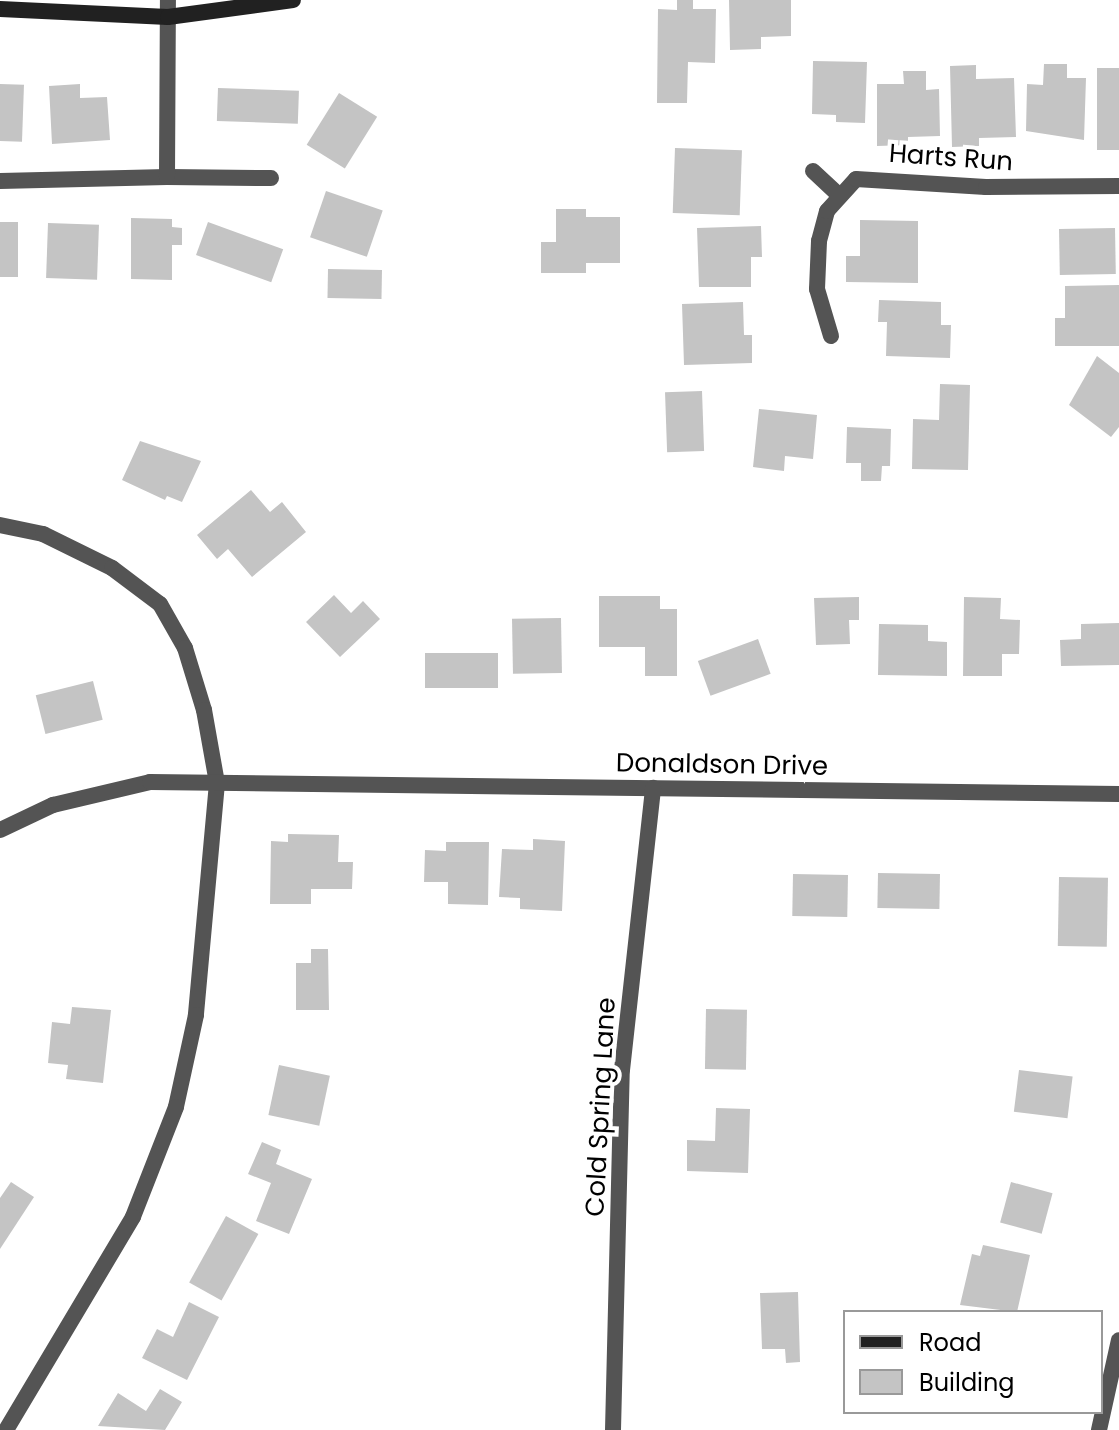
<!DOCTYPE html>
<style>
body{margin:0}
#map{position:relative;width:1119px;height:1430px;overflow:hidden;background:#fff;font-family:Poppins,sans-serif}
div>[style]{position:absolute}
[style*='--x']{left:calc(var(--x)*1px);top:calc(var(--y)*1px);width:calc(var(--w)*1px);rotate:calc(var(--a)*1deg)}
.building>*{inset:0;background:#c4c4c4;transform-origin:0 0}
.street>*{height:16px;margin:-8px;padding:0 8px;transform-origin:8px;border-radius:8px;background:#545454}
.secondary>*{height:16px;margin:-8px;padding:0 8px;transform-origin:8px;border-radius:8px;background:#212121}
span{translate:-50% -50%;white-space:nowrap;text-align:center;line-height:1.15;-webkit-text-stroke:8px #fff;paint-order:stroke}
.street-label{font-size:26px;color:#000}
.legend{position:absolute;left:843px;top:1310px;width:260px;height:104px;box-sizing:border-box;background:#fff;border:2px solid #999;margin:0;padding:10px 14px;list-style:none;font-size:24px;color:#000}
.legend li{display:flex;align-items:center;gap:16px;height:40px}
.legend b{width:40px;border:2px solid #999}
</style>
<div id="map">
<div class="building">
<div style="clip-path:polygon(677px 0,693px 0,693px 9px,716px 9px,715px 63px,688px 62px,687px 103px,657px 103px,658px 9px,677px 10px)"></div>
<div style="clip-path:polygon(729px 0,791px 0,791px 36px,761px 37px,761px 49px,730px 50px)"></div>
<div style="clip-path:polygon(813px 61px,867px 62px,865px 123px,836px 122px,836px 115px,812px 114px)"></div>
<div style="clip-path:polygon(1044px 64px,1067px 64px,1067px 78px,1086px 78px,1084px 140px,1026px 131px,1027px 84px,1043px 85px)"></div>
<div style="clip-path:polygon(976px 65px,976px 79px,1014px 78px,1016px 137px,979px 138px,979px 146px,952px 147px,950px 66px)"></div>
<div style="left:1097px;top:68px;width:22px;height:82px"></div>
<div style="clip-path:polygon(903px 71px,926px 71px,926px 90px,939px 89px,940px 136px,908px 137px,908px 145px,877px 146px,877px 84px,904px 84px)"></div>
<div style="left:0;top:84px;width:24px;height:57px;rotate:2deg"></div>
<div style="clip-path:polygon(80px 84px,80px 98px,107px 97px,110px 140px,52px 144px,49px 86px)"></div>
<div style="left:218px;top:88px;width:81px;height:33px;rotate:2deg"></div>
<div style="left:339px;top:93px;width:45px;height:61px;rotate:32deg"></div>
<div style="left:675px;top:148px;width:67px;height:65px;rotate:2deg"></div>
<div style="left:326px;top:191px;width:60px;height:49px;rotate:19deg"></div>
<div style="clip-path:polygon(556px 209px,586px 209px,586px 217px,620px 217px,620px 263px,586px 263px,586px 273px,541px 273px,541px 242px,556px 242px)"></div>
<div style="clip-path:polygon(131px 218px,172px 219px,172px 227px,182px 228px,182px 245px,172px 245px,172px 280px,131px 279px)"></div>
<div style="clip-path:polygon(860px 220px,918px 221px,918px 283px,846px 282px,846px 256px,860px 256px)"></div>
<div style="left:0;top:222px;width:18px;height:55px"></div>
<div style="left:208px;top:222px;width:80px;height:35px;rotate:20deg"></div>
<div style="left:48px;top:223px;width:51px;height:55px;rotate:2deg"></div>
<div style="clip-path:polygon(761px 226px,762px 257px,751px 257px,751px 287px,699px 287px,697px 228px)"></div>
<div style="left:1115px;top:228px;width:46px;height:56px;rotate:89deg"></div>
<div style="left:328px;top:269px;width:54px;height:29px;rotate:1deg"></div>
<div style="clip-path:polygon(1119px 285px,1119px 346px,1055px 346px,1055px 318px,1065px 318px,1065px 286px)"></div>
<div style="clip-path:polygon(879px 300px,941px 302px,941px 325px,951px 325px,950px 358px,886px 356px,887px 322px,878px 322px)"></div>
<div style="clip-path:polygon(743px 302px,744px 335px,752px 335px,752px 363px,684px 365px,682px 304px)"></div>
<div style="clip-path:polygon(1097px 356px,1119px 373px,1119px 427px,1111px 437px,1069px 405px)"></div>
<div style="clip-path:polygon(940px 384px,970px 385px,968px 470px,912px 469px,913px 419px,939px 420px)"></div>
<div style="left:702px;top:391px;width:60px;height:37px;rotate:88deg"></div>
<div style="clip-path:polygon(759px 409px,817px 415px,813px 459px,785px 456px,784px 471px,753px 467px)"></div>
<div style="clip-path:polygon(847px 427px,891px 429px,890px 466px,882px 466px,881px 481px,861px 481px,861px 463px,846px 463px)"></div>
<div style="clip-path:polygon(140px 441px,201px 461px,182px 502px,167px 496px,165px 500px,122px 480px)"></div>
<div style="clip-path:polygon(251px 490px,270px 512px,282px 502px,306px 532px,252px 577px,228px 549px,217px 559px,197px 535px)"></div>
<div style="clip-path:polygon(334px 595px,351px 613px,363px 601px,380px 619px,340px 657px,306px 622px)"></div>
<div style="clip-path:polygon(599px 596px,660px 596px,660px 609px,677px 609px,677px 676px,645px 676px,645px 647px,599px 647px)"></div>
<div style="clip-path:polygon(859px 597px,859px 620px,849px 620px,850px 644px,816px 645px,814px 598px)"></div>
<div style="clip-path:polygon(964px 597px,1001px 598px,1000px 619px,1020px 620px,1019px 654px,1002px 654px,1002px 676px,963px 676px)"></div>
<div style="left:561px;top:618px;width:55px;height:49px;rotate:89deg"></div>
<div style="clip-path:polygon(1119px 623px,1119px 665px,1061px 666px,1060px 640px,1081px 639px,1081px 624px)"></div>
<div style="clip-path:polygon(879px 624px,928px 625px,928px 641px,947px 642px,947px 676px,878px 675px)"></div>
<div style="left:758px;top:639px;width:37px;height:64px;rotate:70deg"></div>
<div style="left:498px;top:653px;width:35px;height:73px;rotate:90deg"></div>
<div style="left:93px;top:681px;width:40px;height:59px;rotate:76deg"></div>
<div style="clip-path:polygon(288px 834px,339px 835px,338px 862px,353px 862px,352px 889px,311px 889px,311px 904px,270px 904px,271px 841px,288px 842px)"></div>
<div style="clip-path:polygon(533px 839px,565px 841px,562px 911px,520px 909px,520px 898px,499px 897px,502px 849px,533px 850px)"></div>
<div style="clip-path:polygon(446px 842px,489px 842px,488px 905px,448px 904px,448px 882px,424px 882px,425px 850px,446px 851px)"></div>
<div style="left:878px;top:873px;width:62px;height:35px;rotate:1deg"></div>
<div style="left:793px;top:874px;width:55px;height:42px;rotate:1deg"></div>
<div style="left:1059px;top:877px;width:49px;height:69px;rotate:1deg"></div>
<div style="clip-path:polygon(311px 949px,328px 949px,329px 1010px,296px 1010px,296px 963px,311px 963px)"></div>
<div style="clip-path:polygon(72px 1007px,111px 1010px,103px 1083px,66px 1079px,68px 1065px,48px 1063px,52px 1022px,70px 1024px)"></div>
<div style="left:706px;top:1009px;width:41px;height:60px;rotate:1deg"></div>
<div style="left:279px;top:1065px;width:52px;height:51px;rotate:12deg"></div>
<div style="left:1019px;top:1070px;width:54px;height:42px;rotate:7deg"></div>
<div style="clip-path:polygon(716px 1108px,750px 1109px,748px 1173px,687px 1171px,687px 1140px,715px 1141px)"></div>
<div style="clip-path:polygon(262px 1142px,281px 1150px,276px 1164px,312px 1179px,289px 1234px,256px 1221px,271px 1183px,248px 1174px)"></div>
<div style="clip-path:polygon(11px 1182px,34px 1197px,0 1249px,0 1198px)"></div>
<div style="left:1011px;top:1182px;width:43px;height:42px;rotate:15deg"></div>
<div style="left:226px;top:1216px;width:37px;height:76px;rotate:29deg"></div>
<div style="clip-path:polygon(983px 1245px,1030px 1255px,1017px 1312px,960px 1305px,972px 1254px,980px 1256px)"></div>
<div style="clip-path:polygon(798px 1292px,800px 1362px,786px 1363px,785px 1349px,762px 1349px,760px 1293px)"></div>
<div style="clip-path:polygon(189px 1302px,219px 1317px,187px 1380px,142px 1358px,157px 1329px,173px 1337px)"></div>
<div style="clip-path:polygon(160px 1389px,182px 1402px,165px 1430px,98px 1426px,118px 1393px,146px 1411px)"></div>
</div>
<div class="street">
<div style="--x:813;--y:171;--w:35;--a:43"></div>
<div style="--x:167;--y:177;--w:104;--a:0.6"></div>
<div style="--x:0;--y:181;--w:167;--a:-1.4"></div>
<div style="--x:167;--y:177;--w:177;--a:-89.7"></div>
<div style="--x:831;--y:336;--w:49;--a:-106.6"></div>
<div style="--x:817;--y:289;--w:48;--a:-87.6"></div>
<div style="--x:819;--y:241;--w:31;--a:-75"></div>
<div style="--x:827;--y:211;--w:43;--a:-47.8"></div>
<div style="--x:856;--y:179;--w:130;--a:3.5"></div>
<div style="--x:986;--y:187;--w:133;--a:-0.4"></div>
<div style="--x:0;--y:525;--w:44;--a:11.8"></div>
<div style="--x:43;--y:534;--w:77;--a:26.2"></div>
<div style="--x:112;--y:568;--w:60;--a:36.9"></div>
<div style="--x:160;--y:604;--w:51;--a:60.4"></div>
<div style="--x:185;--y:648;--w:65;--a:73"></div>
<div style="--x:204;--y:710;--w:74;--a:79.9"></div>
<div style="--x:217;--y:783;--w:233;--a:95.2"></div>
<div style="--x:196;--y:1015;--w:94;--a:102.3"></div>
<div style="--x:176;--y:1107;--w:118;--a:111.4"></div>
<div style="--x:133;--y:1217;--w:248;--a:120.8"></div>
<div style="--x:0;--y:830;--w:59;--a:-25.3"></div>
<div style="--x:53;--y:805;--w:100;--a:-13.3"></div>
<div style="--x:150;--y:782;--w:969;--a:0.71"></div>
<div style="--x:613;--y:1430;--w:360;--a:-88.6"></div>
<div style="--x:622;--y:1070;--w:284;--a:-83.7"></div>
<div style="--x:1099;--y:1430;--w:92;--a:-77.5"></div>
</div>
<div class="secondary">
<div style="--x:0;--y:9;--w:168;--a:2.7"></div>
<div style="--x:168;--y:17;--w:126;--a:-7.7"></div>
</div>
<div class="street-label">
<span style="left:951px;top:158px;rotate:4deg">Harts Run</span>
<span style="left:722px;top:765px;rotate:1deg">Donaldson Drive</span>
<span style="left:601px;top:1107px;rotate:-87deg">Cold Spring Lane</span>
</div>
<ul class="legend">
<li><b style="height:10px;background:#212121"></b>Road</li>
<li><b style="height:22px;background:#c4c4c4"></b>Building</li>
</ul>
</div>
